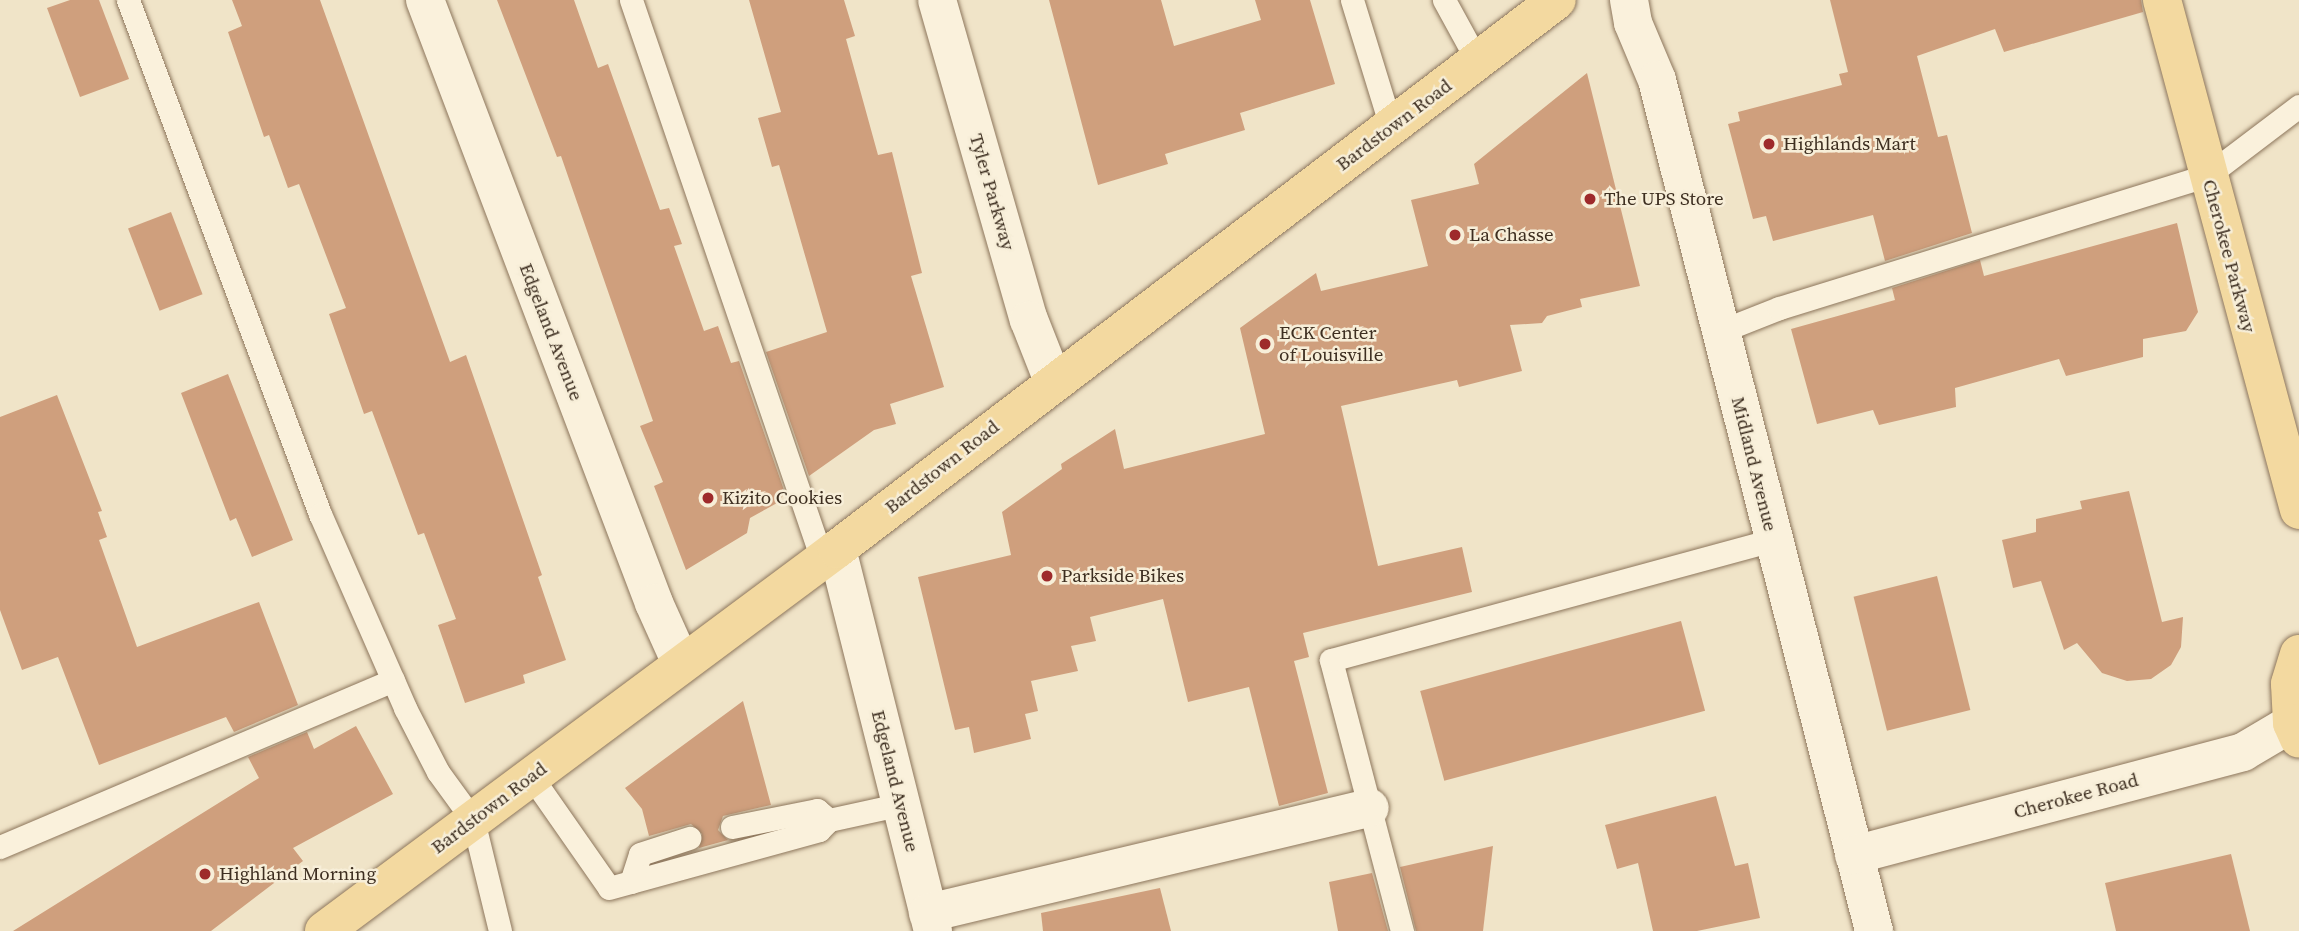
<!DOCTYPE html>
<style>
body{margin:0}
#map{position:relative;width:2299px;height:931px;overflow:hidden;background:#f0e4c8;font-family:"Source Serif 4",serif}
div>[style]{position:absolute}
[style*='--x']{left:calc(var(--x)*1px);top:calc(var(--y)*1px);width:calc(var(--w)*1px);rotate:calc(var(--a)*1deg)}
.building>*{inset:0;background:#cf9f7d;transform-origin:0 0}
.roads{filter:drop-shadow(0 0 2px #8d765c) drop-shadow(0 0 2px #8d765c)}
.service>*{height:23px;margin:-11.5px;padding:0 11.5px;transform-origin:11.5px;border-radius:11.5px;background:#faf1dc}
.minor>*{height:38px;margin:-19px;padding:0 19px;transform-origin:19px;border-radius:19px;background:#faf1dc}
.primary>*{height:38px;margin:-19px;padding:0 19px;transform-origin:19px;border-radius:19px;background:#f3d9a0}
.dots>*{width:19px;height:19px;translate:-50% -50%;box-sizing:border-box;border:4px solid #f7eed8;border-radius:50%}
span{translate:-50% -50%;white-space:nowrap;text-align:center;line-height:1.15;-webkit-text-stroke:5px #f7eed8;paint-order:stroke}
.street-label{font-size:19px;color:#3d2e20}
.poi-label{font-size:19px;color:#3d2e20}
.left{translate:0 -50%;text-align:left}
</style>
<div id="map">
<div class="building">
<div style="clip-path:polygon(70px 0,99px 0,129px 79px,80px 97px,47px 8px)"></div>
<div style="clip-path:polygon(232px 0,320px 0,450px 362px,466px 355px,542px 575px,538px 577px,566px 660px,523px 675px,525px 683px,465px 703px,438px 625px,456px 619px,424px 533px,418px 535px,372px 411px,364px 414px,329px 314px,346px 308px,299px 184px,288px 188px,269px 135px,264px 137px,228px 32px,242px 26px)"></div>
<div style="clip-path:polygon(497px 0,574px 0,598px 68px,608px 64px,660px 210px,669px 208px,682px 244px,674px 246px,704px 331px,718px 326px,731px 363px,739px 361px,785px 493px,777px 503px,750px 518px,747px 533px,686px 570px,654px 486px,663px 482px,640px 426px,653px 421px,561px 156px,557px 157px)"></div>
<div style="clip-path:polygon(749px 0,844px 0,855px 36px,846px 39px,878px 155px,892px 152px,922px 273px,911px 276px,944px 387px,890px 404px,896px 424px,874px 430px,809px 476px,766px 352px,827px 332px,779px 165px,772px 167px,758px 118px,781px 112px)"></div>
<div style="clip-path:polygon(1049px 0,1161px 0,1174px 46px,1261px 20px,1255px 0,1310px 0,1335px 84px,1240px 113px,1245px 130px,1165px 154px,1168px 164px,1098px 185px)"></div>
<div style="clip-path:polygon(1830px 0,2141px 0,2143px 12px,2004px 52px,1995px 29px,1917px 56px,1938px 137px,1947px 135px,1972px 233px,1885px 261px,1873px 215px,1773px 241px,1766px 216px,1753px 219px,1728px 124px,1740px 121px,1738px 112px,1842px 85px,1839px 74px,1848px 72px)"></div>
<div style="clip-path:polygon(1587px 73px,1640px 286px,1580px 299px,1582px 307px,1547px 316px,1542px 323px,1510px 325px,1522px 371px,1459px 387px,1457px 380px,1341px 406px,1378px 566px,1462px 547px,1472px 592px,1303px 633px,1309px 657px,1294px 661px,1328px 793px,1279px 806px,1249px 687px,1188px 702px,1163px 599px,1090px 617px,1096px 641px,1071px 646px,1078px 671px,1031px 681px,1038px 711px,1025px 714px,1031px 739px,974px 753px,969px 727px,955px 730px,918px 577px,1011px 555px,1002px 512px,1062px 469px,1061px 464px,1115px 429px,1124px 469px,1265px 434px,1240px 328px,1316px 273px,1321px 291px,1428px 266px,1411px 200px,1479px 184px,1474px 164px)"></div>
<div style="left:171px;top:212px;width:88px;height:46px;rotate:69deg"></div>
<div style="clip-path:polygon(2177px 223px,2198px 312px,2186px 331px,2143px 339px,2143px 357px,2066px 376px,2059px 359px,1955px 388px,1956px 407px,1879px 425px,1873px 410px,1817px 424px,1791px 329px,1895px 300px,1892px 288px,1980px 260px,1984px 276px)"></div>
<div style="clip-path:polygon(228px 374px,293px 540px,252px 557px,236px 518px,230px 521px,181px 393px)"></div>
<div style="clip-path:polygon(57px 395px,102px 511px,98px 512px,107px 537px,99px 540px,137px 647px,259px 602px,298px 705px,234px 732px,226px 717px,99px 765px,58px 657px,22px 670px,0 610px,0 417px)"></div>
<div style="clip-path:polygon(2129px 491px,2162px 622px,2183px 617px,2181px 647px,2171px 665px,2151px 679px,2127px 681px,2102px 673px,2077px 643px,2064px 650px,2041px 581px,2013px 588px,2002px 540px,2036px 532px,2036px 519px,2082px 509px,2080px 501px)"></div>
<div style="left:1937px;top:576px;width:138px;height:86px;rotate:76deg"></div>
<div style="left:1681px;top:621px;width:93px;height:270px;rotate:75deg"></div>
<div style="clip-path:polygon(743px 701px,771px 805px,723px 816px,718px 830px,728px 840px,699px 848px,702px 834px,691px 824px,649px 836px,642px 809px,625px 788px)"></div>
<div style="clip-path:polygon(356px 726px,393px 794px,293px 848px,303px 861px,211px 931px,13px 931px,259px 778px,248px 757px,307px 732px,314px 749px)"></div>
<div style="clip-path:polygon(1716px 796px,1735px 866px,1748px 863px,1760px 918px,1697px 931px,1653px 931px,1638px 863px,1617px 869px,1605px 825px)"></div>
<div style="clip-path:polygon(1493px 846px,1483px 931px,1416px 931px,1400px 867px)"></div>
<div style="clip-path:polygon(2231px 854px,2250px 931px,2116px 931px,2105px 883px)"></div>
<div style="clip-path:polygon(1372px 873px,1388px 931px,1338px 931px,1329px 882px)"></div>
<div style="clip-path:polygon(1160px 888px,1171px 931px,1043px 931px,1041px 913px)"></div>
</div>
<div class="roads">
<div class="service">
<div style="--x:128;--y:0;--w:549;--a:69.52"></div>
<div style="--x:320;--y:514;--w:212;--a:66.3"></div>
<div style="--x:405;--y:708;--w:72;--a:62.7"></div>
<div style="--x:438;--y:772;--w:59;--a:53.9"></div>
<div style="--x:473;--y:820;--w:114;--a:76.3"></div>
<div style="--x:631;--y:0;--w:591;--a:71.14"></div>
<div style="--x:1352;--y:0;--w:133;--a:72.9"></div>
<div style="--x:1444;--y:0;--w:71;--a:61.3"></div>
<div style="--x:1721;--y:331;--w:62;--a:-21.6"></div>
<div style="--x:1779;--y:308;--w:449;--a:-17.2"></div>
<div style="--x:2208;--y:175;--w:114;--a:-37.2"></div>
<div style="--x:531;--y:776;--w:136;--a:55.1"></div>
<div style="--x:609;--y:888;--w:218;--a:-15.4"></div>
<div style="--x:819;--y:830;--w:14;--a:-45"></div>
<div style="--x:829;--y:820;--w:75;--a:-12.4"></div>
<div style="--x:732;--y:827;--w:87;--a:-11.3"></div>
<div style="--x:817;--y:810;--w:16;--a:40"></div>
<div style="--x:0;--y:847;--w:427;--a:-23"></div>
<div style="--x:631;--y:882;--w:29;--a:-72"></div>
<div style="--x:640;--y:854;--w:52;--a:-18.1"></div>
<div style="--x:1402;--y:931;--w:280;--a:-104.7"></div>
<div style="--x:1331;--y:660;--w:459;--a:-15.2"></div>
</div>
<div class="minor">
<div style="--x:425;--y:0;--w:645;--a:69.2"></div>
<div style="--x:654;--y:603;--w:66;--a:65.8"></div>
<div style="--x:937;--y:0;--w:333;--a:74"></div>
<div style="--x:1029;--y:320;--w:66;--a:68.5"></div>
<div style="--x:1629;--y:0;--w:23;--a:80"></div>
<div style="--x:1633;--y:23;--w:62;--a:67.2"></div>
<div style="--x:1657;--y:80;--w:878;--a:75.69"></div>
<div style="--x:837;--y:549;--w:394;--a:75.9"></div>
<div style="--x:1854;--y:855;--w:402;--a:-14.8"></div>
<div style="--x:2243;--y:752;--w:57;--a:-30.6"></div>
<div style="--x:928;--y:913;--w:454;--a:-13.4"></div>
</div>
<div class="primary">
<div style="--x:2162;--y:0;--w:528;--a:74.96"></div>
<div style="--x:2299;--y:654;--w:31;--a:107"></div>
<div style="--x:2290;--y:684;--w:39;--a:87"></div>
<div style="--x:2292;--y:723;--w:17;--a:66"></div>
<div style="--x:324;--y:931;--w:640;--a:-36.67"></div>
<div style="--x:837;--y:549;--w:905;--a:-37.33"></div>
</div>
</div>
<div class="dots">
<div style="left:1769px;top:144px;background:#9e2a2b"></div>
<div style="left:1590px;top:199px;background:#9e2a2b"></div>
<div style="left:1455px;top:235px;background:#9e2a2b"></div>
<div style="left:1265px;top:344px;background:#9e2a2b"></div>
<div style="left:708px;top:498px;background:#9e2a2b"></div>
<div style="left:1047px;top:576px;background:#9e2a2b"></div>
<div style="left:205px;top:874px;background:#9e2a2b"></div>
</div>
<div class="street-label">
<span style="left:1394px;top:125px;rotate:-37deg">Bardstown Road</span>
<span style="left:992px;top:192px;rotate:74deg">Tyler Parkway</span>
<span style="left:2229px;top:256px;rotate:75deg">Cherokee Parkway</span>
<span style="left:551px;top:332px;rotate:69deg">Edgeland Avenue</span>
<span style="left:1754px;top:464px;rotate:76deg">Midland Avenue</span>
<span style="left:942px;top:467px;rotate:-38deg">Bardstown Road</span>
<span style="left:895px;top:781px;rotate:76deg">Edgeland Avenue</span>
<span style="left:2076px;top:796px;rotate:-15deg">Cherokee Road</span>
<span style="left:489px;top:808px;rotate:-37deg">Bardstown Road</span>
</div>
<div class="poi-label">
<span class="left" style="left:1783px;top:144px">Highlands Mart</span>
<span class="left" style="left:1604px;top:199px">The UPS Store</span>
<span class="left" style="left:1469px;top:235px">La Chasse</span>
<span class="left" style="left:1279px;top:344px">ECK Center<br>of Louisville</span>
<span class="left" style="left:722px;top:498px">Kizito Cookies</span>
<span class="left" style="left:1061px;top:576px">Parkside Bikes</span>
<span class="left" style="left:219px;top:874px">Highland Morning</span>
</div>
</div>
